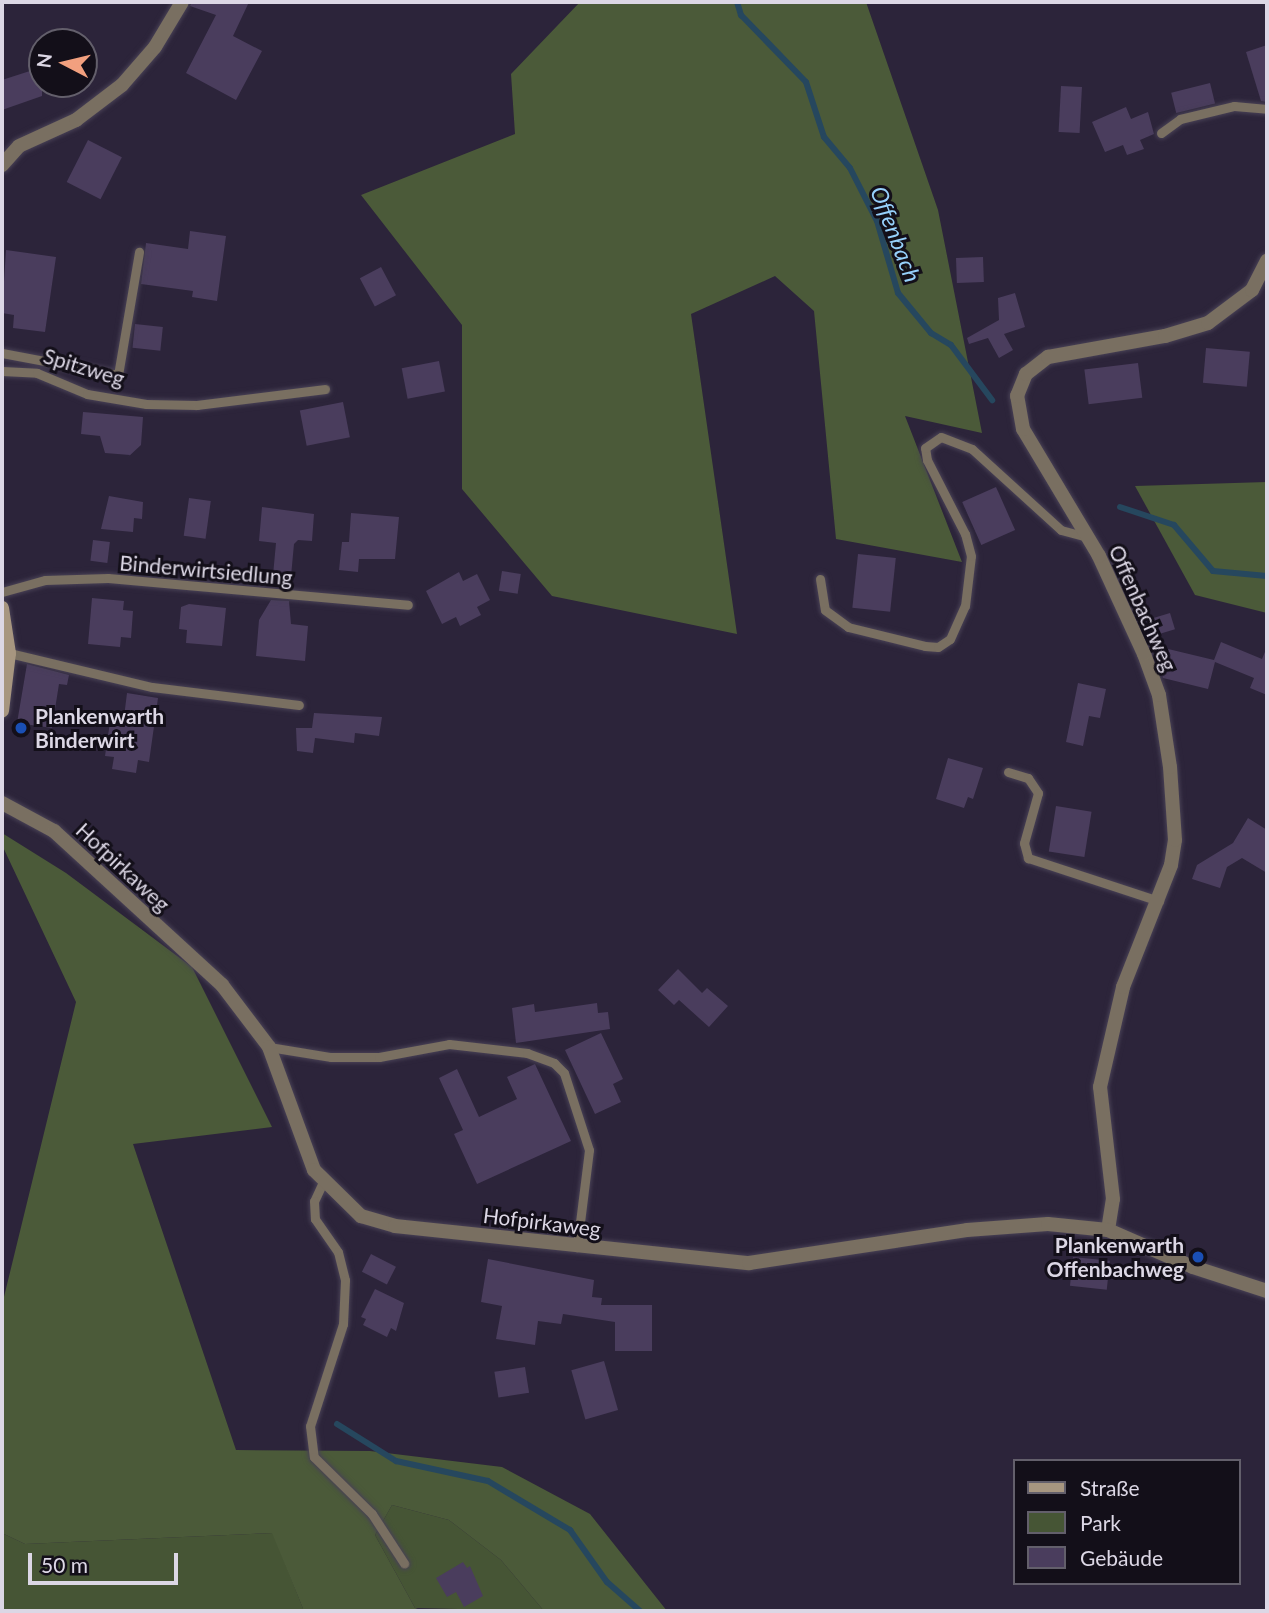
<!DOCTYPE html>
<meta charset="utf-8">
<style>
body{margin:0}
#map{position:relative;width:1269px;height:1613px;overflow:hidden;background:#2c243a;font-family:Lato,sans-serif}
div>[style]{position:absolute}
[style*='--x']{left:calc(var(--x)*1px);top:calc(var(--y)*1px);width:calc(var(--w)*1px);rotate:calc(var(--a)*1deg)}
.green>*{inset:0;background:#465535}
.forest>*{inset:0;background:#4b5a39}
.stream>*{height:6px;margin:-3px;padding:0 3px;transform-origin:3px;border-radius:3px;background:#26475e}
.building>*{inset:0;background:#4a3d5d;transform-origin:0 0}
.roads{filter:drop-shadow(0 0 2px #484155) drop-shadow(0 0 2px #484155)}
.service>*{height:9px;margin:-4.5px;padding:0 4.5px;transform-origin:4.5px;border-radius:4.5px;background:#796f61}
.minor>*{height:14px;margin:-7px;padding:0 7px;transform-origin:7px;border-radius:7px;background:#796f61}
.tertiary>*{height:14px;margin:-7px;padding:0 7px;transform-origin:7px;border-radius:7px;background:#796f61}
.secondary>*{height:14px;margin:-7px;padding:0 7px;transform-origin:7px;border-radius:7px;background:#a79680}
.dots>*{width:19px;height:19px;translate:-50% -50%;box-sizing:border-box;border:4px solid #130f19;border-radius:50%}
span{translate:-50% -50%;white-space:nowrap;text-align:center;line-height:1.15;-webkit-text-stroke:6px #130f19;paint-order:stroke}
.street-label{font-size:21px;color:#dcd7e5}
.poi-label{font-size:21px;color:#dcd7e5;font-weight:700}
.left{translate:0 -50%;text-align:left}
.right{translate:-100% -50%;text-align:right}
.water-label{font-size:23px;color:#96d0fb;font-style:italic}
.frame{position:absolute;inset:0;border:4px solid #dcd7e5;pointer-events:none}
.legend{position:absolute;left:1013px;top:1459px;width:228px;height:126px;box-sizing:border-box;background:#130f19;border:2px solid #635f6b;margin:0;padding:9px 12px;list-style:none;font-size:21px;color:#dcd7e5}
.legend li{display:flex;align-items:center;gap:14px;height:35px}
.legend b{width:35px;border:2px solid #635f6b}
.north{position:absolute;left:28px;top:28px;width:70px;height:70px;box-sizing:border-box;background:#130f19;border:2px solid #635f6b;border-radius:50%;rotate:277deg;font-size:19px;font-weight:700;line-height:28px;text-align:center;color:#dcd7e5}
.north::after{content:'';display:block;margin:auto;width:24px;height:32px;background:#f2a07f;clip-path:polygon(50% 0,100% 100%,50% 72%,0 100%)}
.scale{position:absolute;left:28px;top:1553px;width:150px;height:32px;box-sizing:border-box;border:4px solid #dcd7e5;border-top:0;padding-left:9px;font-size:21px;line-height:24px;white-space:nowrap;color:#dcd7e5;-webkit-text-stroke:5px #130f19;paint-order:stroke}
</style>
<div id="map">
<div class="green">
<div style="clip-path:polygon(392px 1505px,449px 1520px,501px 1560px,544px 1611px,415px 1608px,375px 1535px)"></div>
<div style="clip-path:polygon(2px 1533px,25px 1544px,273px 1533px,304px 1611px,2px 1611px)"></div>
</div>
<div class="forest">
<div style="clip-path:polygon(580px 2px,866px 2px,938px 210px,982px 433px,905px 416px,962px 562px,836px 539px,814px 311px,775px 276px,691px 314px,737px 634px,552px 596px,462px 489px,462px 325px,361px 195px,515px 134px,511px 74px)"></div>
<div style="clip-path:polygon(1267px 482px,1267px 613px,1195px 595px,1135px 486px)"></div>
<div style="clip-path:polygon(2px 833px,66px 873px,192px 967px,272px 1127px,133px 1144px,236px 1450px,370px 1451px,502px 1467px,590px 1514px,667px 1611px,544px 1611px,501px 1560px,449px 1520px,392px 1505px,375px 1535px,415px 1608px,424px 1611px,304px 1611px,272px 1533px,25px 1544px,2px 1533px,2px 1305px,76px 1002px,2px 845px)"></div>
</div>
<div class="stream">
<div style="--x:737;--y:2;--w:14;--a:73"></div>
<div style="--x:741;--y:15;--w:93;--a:45.9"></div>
<div style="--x:806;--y:82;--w:58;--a:71.9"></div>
<div style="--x:824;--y:137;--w:40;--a:50"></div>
<div style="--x:850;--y:168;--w:59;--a:63"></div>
<div style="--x:877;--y:221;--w:75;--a:73.7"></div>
<div style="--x:898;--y:293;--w:52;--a:50.5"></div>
<div style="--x:931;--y:333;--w:23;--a:31"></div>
<div style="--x:951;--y:345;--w:69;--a:53.3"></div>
<div style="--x:1120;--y:507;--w:57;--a:18.4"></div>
<div style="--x:1174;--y:525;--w:60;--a:49.7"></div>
<div style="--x:1213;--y:571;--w:54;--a:5.3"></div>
<div style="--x:337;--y:1424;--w:70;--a:32.1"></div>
<div style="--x:396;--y:1461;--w:94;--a:12.3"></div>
<div style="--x:488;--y:1481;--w:96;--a:30.9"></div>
<div style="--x:570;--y:1530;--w:64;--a:54.6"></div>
<div style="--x:607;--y:1582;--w:44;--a:41.3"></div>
</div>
<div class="building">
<div style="clip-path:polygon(192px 2px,249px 2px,233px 36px,262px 51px,236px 100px,186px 73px,216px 15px,190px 6px)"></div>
<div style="clip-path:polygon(1267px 45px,1267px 102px,1261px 101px,1246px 52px)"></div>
<div style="clip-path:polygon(33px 70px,42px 70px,42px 96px,2px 110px,2px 80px)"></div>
<div style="left:1210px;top:83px;width:21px;height:40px;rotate:76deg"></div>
<div style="left:1061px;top:86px;width:21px;height:46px;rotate:3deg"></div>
<div style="clip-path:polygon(1126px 107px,1131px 119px,1148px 112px,1154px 134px,1140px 140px,1144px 149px,1127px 155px,1123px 145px,1105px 152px,1092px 122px)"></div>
<div style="left:88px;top:140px;width:38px;height:47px;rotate:27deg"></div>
<div style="clip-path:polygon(190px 231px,226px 236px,217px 301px,192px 297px,193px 291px,141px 284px,146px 243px,188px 249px)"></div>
<div style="clip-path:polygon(6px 250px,56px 257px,45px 332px,13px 328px,14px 315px,2px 313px)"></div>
<div style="left:983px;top:257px;width:25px;height:27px;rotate:88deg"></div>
<div style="left:381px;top:267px;width:32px;height:24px;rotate:62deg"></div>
<div style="clip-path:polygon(1015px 293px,1025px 327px,1004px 334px,1013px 350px,999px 358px,988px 338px,969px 344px,967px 338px,999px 320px,998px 298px)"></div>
<div style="left:135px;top:324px;width:28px;height:24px;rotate:6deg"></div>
<div style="left:1206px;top:348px;width:44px;height:35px;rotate:5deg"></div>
<div style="left:439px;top:361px;width:31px;height:38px;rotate:79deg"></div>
<div style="left:1138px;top:363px;width:35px;height:54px;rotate:83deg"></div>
<div style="left:343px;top:402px;width:36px;height:44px;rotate:79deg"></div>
<div style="clip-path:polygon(83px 412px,143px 417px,141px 445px,127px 458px,130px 455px,105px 453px,100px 436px,81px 434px)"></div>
<div style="left:996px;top:487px;width:47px;height:37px;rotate:66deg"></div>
<div style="clip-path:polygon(109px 496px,143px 502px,142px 519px,134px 518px,133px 532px,101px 529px)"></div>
<div style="left:189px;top:498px;width:22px;height:38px;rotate:8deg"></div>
<div style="clip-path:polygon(262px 507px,314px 514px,312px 541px,298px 540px,294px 544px,290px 587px,272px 586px,276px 543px,259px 541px)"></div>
<div style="clip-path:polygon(351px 513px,399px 517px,395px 559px,359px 559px,358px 572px,339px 570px,342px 542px,349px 542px)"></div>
<div style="left:93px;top:540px;width:17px;height:21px;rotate:7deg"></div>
<div style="left:858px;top:554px;width:38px;height:54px;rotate:6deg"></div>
<div style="left:502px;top:571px;width:19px;height:20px;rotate:9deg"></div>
<div style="clip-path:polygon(459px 572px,463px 581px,477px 574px,490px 600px,477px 607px,481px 615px,460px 626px,456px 617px,442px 624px,426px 591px)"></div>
<div style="clip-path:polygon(92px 598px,124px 601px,123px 610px,133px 611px,131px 638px,121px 637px,120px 647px,88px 644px)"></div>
<div style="clip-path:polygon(271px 600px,289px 601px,291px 624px,308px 626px,305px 661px,256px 656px,259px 620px)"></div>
<div style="clip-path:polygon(189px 604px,226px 608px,222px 646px,186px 643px,187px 630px,179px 629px,181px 607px)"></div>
<div style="left:1170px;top:613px;width:17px;height:19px;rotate:73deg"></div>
<div style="clip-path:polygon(1221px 642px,1262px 659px,1267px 647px,1267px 695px,1250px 688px,1254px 678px,1215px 662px,1208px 689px,1163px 678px,1159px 667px,1164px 648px,1214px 660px)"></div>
<div style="clip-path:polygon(27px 664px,69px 675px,67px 685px,59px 684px,52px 728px,17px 723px)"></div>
<div style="clip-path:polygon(1078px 683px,1106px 689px,1100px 718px,1089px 716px,1083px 746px,1066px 742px)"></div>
<div style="clip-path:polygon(127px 693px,158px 698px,149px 762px,138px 760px,136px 773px,112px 769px,114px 757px,105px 756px,110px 722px,123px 725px)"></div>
<div style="clip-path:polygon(314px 713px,382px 717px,379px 736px,355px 733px,354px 743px,315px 738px,313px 753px,297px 751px,296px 728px,312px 728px)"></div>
<div style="clip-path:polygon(948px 758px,983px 768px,973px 799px,968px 797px,964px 808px,936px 799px)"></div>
<div style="left:1056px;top:806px;width:36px;height:46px;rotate:9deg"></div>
<div style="clip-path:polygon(1248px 818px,1267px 830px,1267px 873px,1242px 858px,1227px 867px,1220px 888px,1192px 879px,1197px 865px,1233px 843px)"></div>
<div style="clip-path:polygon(678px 969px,702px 993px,707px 988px,728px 1006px,709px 1027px,679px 1000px,674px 1005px,658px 990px)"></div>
<div style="clip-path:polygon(597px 1003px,598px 1013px,608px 1012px,610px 1029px,516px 1043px,512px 1008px,534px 1004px,535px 1012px)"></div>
<div style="clip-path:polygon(601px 1033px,623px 1079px,613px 1084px,621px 1102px,595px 1114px,565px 1050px)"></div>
<div style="clip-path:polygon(535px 1064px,571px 1141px,477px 1184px,454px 1134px,463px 1130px,439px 1078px,457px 1069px,479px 1117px,517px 1099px,507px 1077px)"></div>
<div style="left:371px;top:1254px;width:28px;height:20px;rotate:27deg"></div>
<div style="left:1073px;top:1257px;width:37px;height:29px;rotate:6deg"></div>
<div style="clip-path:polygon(488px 1259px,594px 1280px,592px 1297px,602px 1298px,601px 1305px,652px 1305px,652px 1351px,615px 1351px,615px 1322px,563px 1314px,561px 1324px,538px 1321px,535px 1345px,496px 1339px,502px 1306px,481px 1302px)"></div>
<div style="clip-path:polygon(375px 1289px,404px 1303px,396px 1331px,391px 1328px,387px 1337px,363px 1325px,366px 1319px,361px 1317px)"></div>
<div style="left:604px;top:1361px;width:51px;height:34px;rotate:74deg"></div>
<div style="left:525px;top:1367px;width:26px;height:31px;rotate:81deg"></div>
<div style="clip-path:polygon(463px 1562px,467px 1568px,470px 1566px,483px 1596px,464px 1607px,456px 1592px,447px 1597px,436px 1578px)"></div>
</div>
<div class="roads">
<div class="service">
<div style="--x:1161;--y:133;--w:24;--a:-36"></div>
<div style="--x:1180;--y:119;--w:56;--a:-13.5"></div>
<div style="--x:1234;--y:106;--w:33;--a:5"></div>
<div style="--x:2;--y:353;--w:118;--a:10.7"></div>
<div style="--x:118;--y:375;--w:125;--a:-80.3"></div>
<div style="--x:2;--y:371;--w:35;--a:3"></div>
<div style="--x:37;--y:373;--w:54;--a:22.8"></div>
<div style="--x:87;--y:394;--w:60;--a:9.6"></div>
<div style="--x:146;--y:404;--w:51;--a:1.1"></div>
<div style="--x:197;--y:405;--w:129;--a:-7.1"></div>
<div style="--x:820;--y:579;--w:31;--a:81"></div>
<div style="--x:825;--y:610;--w:29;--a:36"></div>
<div style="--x:848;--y:627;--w:79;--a:13.9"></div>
<div style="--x:925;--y:646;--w:13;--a:4"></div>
<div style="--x:938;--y:647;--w:14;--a:-34"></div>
<div style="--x:950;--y:639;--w:36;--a:-66"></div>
<div style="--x:965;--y:606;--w:50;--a:-83.2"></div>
<div style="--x:971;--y:556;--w:23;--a:-105"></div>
<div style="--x:965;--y:534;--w:83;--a:-117.2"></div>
<div style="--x:927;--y:460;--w:12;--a:-99"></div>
<div style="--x:925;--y:448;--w:19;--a:-35"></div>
<div style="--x:941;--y:437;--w:33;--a:21"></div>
<div style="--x:972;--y:449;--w:120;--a:42.3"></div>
<div style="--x:1061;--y:530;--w:28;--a:15"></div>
<div style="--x:2;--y:592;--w:45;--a:-15.6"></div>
<div style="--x:45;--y:580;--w:63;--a:-1.8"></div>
<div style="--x:108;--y:578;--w:301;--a:5.1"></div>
<div style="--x:9;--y:653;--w:147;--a:13.4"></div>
<div style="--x:152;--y:687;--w:148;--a:7"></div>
<div style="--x:1008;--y:772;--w:21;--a:17"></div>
<div style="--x:1028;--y:778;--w:18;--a:56"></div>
<div style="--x:1038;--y:793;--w:52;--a:105.6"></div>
<div style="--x:1024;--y:843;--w:16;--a:75"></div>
<div style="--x:1028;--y:858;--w:138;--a:18.2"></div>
<div style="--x:269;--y:1047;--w:63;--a:9.2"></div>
<div style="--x:331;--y:1057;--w:48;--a:0"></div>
<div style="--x:379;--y:1057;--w:71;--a:-10.5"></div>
<div style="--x:449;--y:1044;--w:79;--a:6.6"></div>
<div style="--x:527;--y:1053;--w:29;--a:20"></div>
<div style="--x:554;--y:1063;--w:14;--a:45"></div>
<div style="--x:564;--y:1073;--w:81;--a:72"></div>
<div style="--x:589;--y:1150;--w:98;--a:97.1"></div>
<div style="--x:323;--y:1182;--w:21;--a:115"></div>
<div style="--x:314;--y:1201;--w:18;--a:87"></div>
<div style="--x:315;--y:1219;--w:40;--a:55.1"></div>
<div style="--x:338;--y:1252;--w:29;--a:76"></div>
<div style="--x:345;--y:1280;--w:44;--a:92.6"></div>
<div style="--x:343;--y:1324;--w:107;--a:107.9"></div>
<div style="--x:310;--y:1426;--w:31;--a:83"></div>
<div style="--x:314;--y:1457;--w:81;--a:44.5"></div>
<div style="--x:372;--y:1514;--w:59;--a:56.9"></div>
</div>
<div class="minor">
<div style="--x:2;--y:165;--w:25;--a:-48"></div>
<div style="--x:19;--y:146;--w:63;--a:-24.5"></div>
<div style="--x:76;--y:120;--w:58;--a:-37.3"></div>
<div style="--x:122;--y:85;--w:50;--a:-49"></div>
<div style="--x:155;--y:47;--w:52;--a:-59"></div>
<div style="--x:1108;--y:1230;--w:31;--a:-81"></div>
<div style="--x:1113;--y:1199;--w:113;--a:-96.6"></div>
<div style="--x:1100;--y:1087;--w:103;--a:-77"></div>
<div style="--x:1123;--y:987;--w:131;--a:-68.5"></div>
<div style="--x:1171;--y:865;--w:25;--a:-81"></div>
<div style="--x:1175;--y:840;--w:73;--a:-93.9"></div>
<div style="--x:1170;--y:767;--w:73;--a:-98.7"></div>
<div style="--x:1159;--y:695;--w:44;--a:-110.1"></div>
<div style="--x:1144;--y:654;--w:108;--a:-114.7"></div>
<div style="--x:1099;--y:556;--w:148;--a:-120.9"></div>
<div style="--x:1023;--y:429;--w:34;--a:-100"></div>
<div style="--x:1017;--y:396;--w:24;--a:-68"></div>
<div style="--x:1026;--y:374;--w:28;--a:-38"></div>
<div style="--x:1048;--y:357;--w:119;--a:-10.2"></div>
<div style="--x:1165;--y:336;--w:45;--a:-16.8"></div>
<div style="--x:1208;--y:323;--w:55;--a:-36.9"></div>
<div style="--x:1252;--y:290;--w:33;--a:-63"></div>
</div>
<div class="tertiary">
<div style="--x:2;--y:803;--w:59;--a:28.3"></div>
<div style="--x:54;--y:831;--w:228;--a:42.5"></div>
<div style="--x:222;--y:985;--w:78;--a:52.8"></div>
<div style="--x:269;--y:1047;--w:131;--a:69.9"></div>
<div style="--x:314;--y:1170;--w:66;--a:44.4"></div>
<div style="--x:361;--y:1216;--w:35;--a:16"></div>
<div style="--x:395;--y:1226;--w:356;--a:6"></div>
<div style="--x:749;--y:1263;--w:220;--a:-8.6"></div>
<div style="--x:967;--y:1230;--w:81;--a:-4.2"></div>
<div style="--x:1048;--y:1224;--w:60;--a:5.7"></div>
<div style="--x:1108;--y:1230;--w:93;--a:23.5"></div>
<div style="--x:1193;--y:1267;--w:78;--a:18"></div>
</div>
<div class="secondary">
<div style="--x:2;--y:608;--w:46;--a:81.2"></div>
<div style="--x:9;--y:653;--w:58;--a:96.9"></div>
</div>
</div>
<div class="dots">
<div style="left:21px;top:728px;background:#1a4fb4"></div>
<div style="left:1198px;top:1257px;background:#1a4fb4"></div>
</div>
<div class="street-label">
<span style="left:84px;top:367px;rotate:17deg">Spitzweg</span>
<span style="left:206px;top:570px;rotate:5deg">Binderwirtsiedlung</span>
<span style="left:1143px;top:608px;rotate:66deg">Offenbachweg</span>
<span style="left:123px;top:867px;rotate:43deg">Hofpirkaweg</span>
<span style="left:542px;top:1222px;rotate:7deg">Hofpirkaweg</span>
</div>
<div class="poi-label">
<span class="left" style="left:35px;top:728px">Plankenwarth<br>Binderwirt</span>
<span class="right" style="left:1184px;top:1257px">Plankenwarth<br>Offenbachweg</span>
</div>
<div class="water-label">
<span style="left:896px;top:234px;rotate:69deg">Offenbach</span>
</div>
<div class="frame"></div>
<ul class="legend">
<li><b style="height:9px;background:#a79680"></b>Straße</li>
<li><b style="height:19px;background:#465535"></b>Park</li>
<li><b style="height:19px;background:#4a3d5d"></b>Gebäude</li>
</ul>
<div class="north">N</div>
<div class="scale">50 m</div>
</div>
